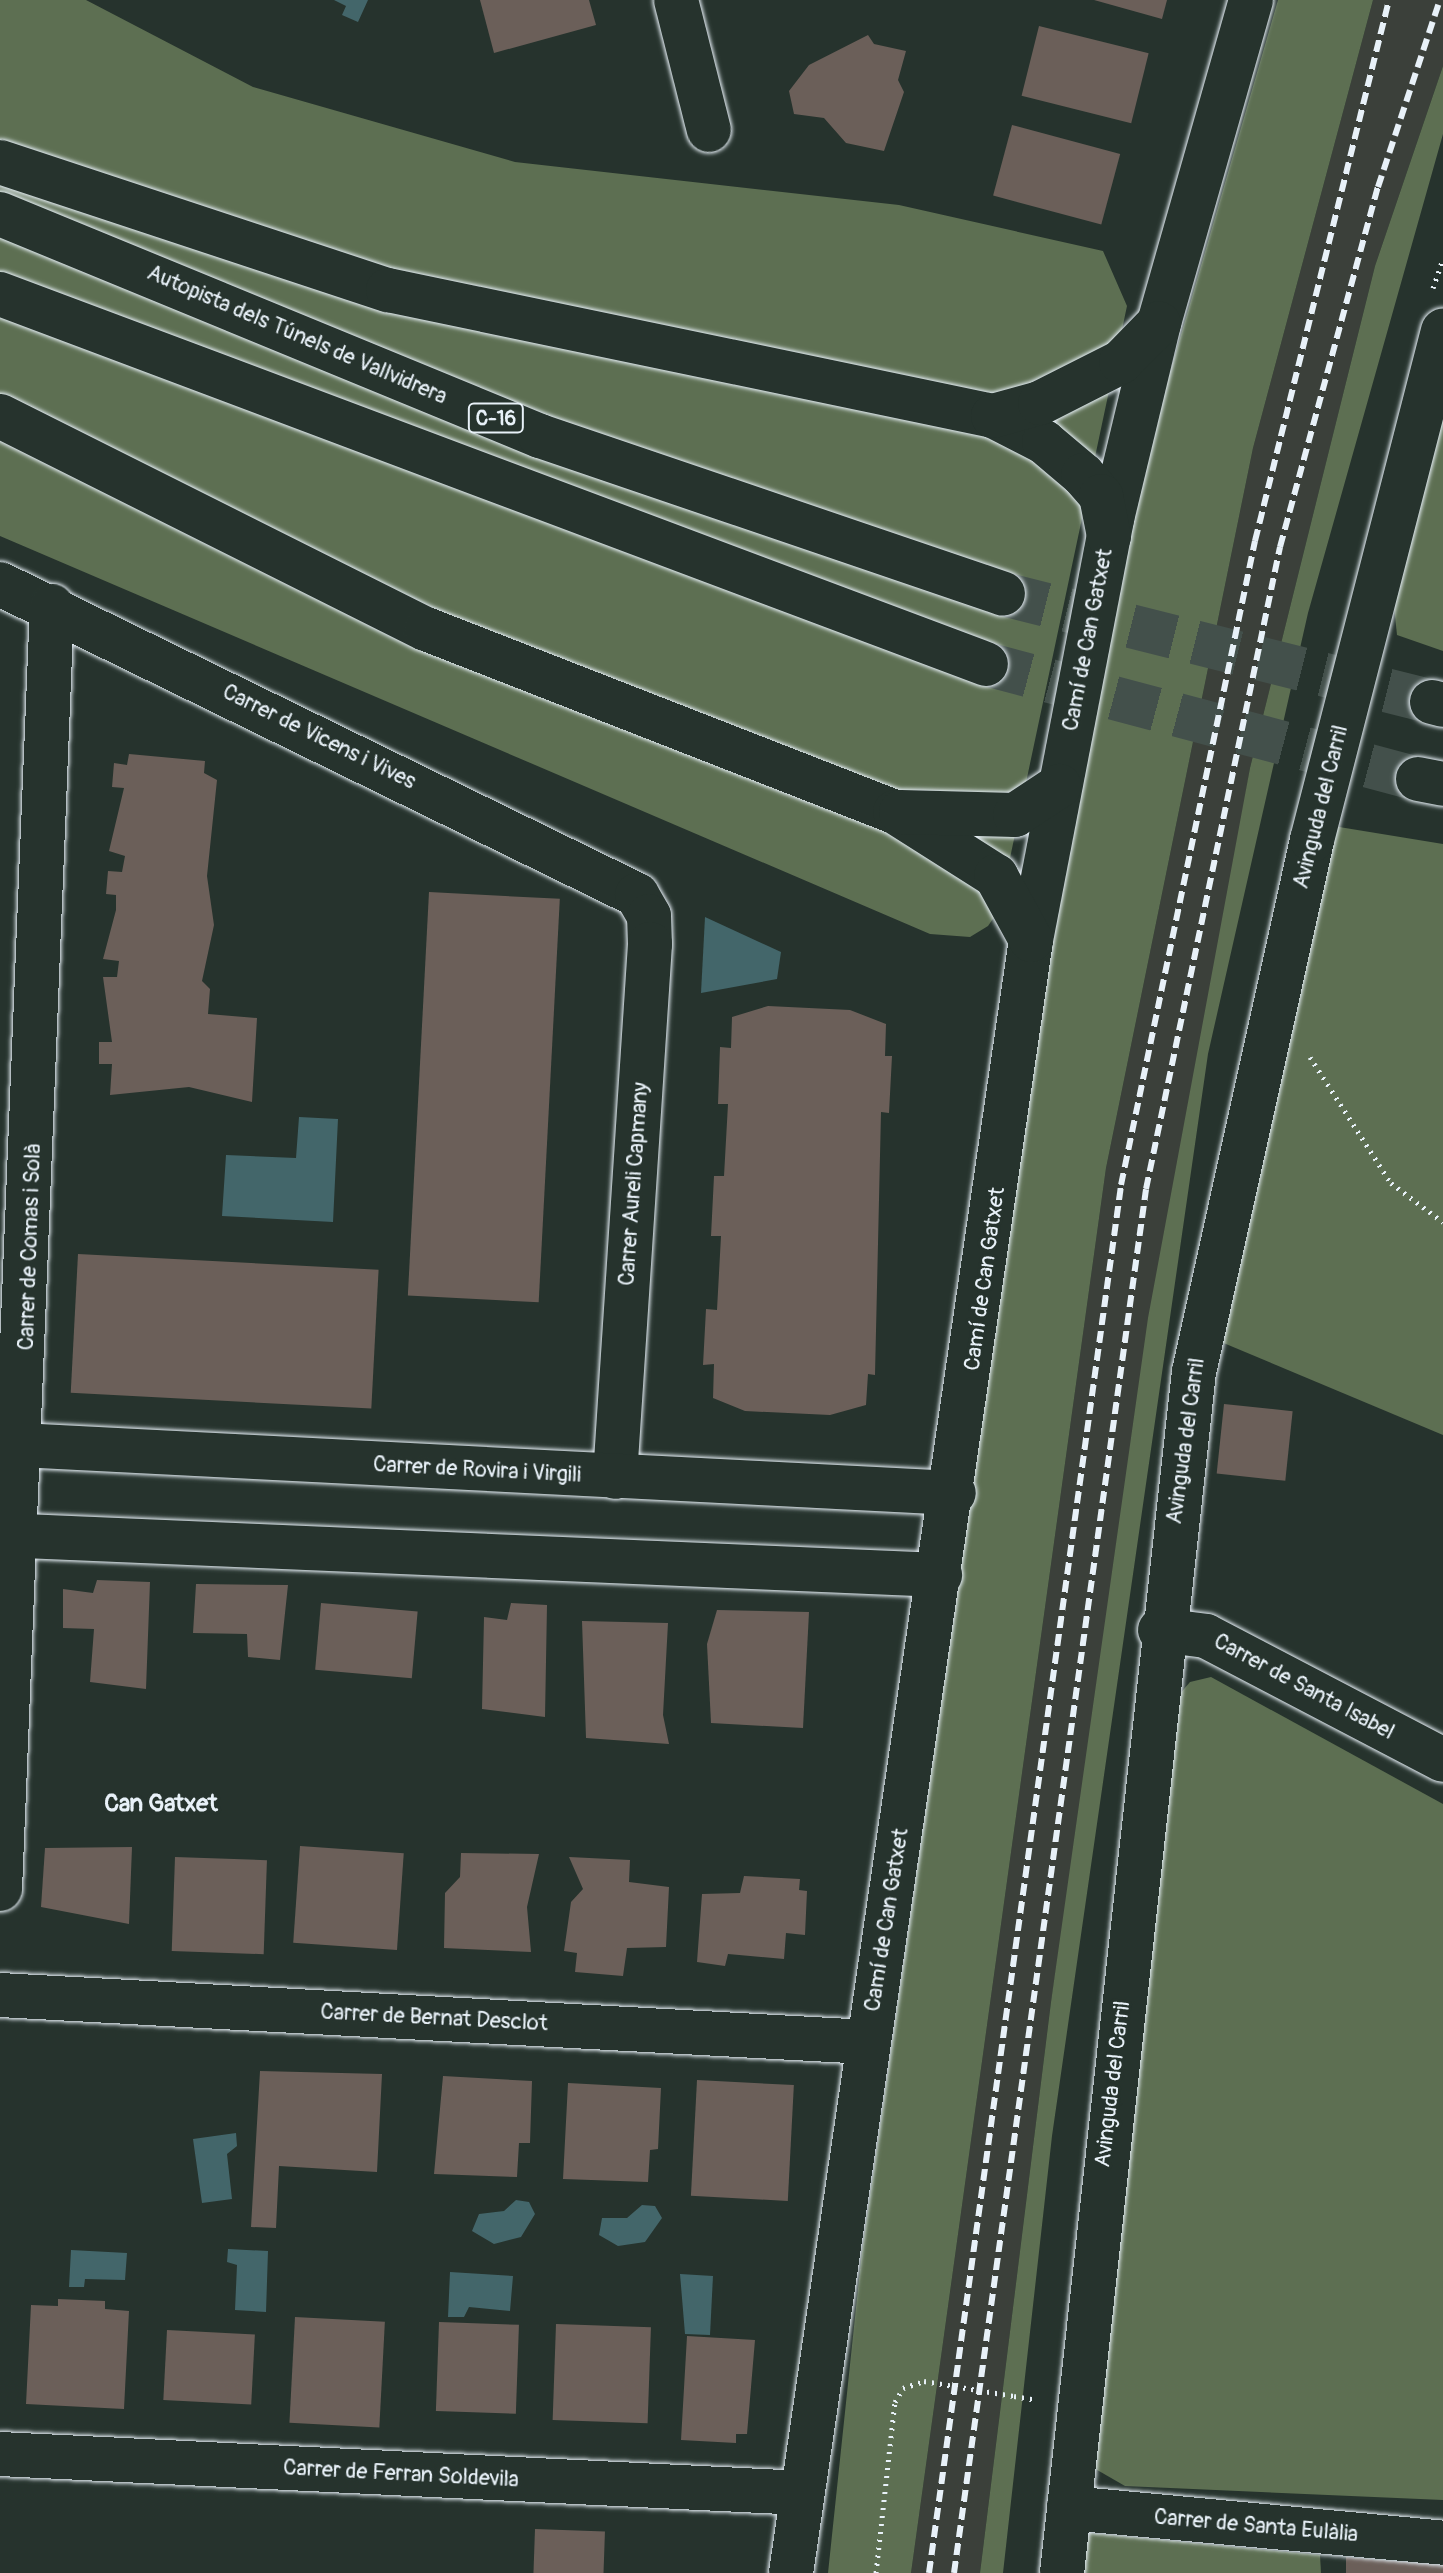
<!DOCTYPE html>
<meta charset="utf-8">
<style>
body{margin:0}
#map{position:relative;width:1443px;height:2573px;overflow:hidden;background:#26332d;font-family:Pangolin,sans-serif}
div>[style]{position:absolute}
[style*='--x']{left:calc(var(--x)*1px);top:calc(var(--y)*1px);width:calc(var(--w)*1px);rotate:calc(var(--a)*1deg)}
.built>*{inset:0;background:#3b403a}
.green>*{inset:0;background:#5d6f52}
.water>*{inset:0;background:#43666a}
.building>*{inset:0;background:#6b5f59;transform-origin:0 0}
.highway-tunnel>*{height:44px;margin-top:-22px;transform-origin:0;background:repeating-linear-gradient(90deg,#43504b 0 44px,transparent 0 66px)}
.path>*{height:5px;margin-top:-2.5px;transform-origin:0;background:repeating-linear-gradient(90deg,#e8f1f8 0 2px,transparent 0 8px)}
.roads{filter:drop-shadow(0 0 2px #e8f1f8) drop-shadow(0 0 2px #e8f1f8)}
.minor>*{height:44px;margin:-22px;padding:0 22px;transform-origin:22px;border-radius:22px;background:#26332d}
.highway>*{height:44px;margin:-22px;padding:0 22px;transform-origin:22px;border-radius:22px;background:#26332d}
.rail>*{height:6px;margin-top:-3px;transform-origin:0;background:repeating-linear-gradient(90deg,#e8f1f8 0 12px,transparent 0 18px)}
.path-bridge>*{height:5px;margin-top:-2.5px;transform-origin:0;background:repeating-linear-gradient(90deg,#e8f1f8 0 2px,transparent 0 8px)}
span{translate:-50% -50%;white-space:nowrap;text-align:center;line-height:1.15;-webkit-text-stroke:6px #26332d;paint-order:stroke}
.shield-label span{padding:2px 6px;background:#26332d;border:2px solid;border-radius:6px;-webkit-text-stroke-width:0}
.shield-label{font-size:20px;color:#e8f1f8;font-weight:700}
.street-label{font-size:22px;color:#e8f1f8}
.neighbourhood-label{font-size:24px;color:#e8f1f8;font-weight:700}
</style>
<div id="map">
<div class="built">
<div style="clip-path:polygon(1373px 0,1443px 0,1443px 66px,1375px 266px,1250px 768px,1051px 2002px,980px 2573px,911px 2573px,1106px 1168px,1253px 448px)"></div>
</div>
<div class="green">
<div style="clip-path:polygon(0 0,86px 0,253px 87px,515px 162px,899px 205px,1103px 251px,1127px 306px,999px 910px,988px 926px,970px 937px,930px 934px,0 536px)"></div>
<div style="clip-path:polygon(1278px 0,1373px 0,1253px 448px,1106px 1168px,911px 2573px,828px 2573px,862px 2251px,1065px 846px,1149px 445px)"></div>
<div style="clip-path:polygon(1443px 66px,1443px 134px,1308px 613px,1208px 1054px,1052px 2136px,1003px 2573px,980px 2573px,1051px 2002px,1148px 1318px,1250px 768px,1375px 266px)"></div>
<div style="clip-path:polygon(1443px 397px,1443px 651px,1397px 635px,1394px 606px)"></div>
<div style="clip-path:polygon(1333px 826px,1443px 844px,1443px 1435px,1214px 1339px)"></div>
<div style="clip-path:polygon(1211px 1677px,1443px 1804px,1443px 2500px,1125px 2486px,1092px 2467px,1178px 1696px,1190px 1682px)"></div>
<div style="clip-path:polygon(1090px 2533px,1320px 2555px,1321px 2573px,1067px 2573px)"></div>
</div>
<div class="water">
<div style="clip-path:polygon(334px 0,368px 0,358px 22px,342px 15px,346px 6px)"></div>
<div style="clip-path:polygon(705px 917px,781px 952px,777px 979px,701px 993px)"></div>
<div style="clip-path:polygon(299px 1117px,338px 1119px,333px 1222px,222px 1216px,226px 1155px,296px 1158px)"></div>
<div style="clip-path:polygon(236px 2133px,237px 2146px,227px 2154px,232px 2199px,202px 2203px,193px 2139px)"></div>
<div style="clip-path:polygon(516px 2200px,529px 2202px,535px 2214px,521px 2237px,494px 2244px,472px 2231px,479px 2214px,504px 2211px)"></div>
<div style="clip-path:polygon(642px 2205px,655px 2206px,662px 2218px,645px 2242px,618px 2246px,599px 2235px,602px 2218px,627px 2218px)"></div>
<div style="clip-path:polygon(228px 2249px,268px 2251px,266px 2312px,235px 2310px,237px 2265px,227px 2262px)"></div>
<div style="clip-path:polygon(71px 2250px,127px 2253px,125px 2280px,85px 2279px,84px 2287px,69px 2287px)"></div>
<div style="clip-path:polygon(450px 2272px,513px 2276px,510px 2311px,469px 2307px,464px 2317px,448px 2317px)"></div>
<div style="clip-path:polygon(680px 2274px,713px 2276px,710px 2335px,685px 2334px)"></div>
</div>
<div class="building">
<div style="clip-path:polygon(480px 0,589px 0,596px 25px,494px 53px)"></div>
<div style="clip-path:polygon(1094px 0,1167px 0,1162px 19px)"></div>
<div style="left:1039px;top:26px;width:113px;height:72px;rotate:14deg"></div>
<div style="clip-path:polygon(868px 35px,874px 44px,906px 51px,898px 80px,904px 92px,884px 151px,846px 143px,824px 118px,794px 114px,789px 91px,809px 65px)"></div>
<div style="left:1012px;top:125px;width:112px;height:73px;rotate:15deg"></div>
<div style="clip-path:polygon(129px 754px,205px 761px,204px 773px,217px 780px,207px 876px,214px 925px,202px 981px,210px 989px,208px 1014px,257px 1018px,252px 1102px,189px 1087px,110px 1095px,112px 1064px,99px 1064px,99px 1042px,112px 1042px,103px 977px,117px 977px,119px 961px,103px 959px,116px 910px,116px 895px,106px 894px,108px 871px,122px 872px,125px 856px,109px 851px,124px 788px,112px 787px,114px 763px,127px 765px)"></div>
<div style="left:429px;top:892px;width:131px;height:404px;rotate:3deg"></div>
<div style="clip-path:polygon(768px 1006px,850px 1010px,886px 1024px,885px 1056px,892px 1056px,889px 1113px,881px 1112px,875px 1375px,868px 1374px,866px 1405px,830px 1415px,745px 1411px,713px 1398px,714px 1364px,703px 1365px,706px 1309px,717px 1310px,721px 1236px,711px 1236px,714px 1176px,724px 1176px,728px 1104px,718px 1104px,720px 1047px,731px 1048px,732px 1017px)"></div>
<div style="left:78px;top:1254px;width:301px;height:139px;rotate:3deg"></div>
<div style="left:1224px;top:1404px;width:69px;height:70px;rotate:6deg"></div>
<div style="clip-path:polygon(97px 1580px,150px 1582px,146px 1689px,90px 1682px,94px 1629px,63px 1628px,63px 1589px,93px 1593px)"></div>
<div style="clip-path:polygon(196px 1584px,288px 1585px,280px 1660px,248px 1657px,247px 1634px,193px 1633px)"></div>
<div style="left:321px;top:1603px;width:97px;height:67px;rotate:5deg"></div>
<div style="clip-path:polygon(511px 1603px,547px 1605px,545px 1717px,482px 1709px,484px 1617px,507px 1620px)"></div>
<div style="clip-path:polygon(717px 1610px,809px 1612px,803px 1728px,711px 1723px,707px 1644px)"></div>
<div style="clip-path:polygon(582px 1621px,668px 1623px,663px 1715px,669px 1744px,586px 1738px)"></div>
<div style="left:300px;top:1846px;width:104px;height:97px;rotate:4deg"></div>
<div style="clip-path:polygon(132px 1847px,129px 1924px,41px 1907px,45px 1848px)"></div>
<div style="clip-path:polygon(461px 1853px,539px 1854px,527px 1907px,531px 1952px,444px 1948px,445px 1893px,460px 1877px)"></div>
<div style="left:175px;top:1857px;width:92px;height:94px;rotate:2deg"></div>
<div style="clip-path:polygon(569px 1857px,630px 1860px,629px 1882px,669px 1887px,666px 1947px,627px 1948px,623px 1976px,575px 1972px,577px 1953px,564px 1951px,571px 1902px,583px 1889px)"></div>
<div style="clip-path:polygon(744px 1876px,800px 1879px,799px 1890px,807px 1891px,805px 1935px,786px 1933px,784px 1959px,728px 1954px,725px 1966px,697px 1962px,702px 1894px,740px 1893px)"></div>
<div style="clip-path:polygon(260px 2071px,382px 2074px,377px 2172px,279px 2166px,276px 2228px,251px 2227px)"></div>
<div style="clip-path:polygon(443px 2076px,532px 2081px,530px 2143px,519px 2143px,517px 2177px,434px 2174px)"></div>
<div style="left:697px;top:2080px;width:97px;height:116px;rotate:3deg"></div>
<div style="clip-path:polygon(568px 2083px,661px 2088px,658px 2149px,650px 2150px,648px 2182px,563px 2179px)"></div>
<div style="clip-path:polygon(58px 2299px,105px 2301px,105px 2309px,129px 2311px,124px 2409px,26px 2404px,31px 2305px,58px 2306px)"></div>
<div style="left:295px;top:2317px;width:90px;height:106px;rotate:3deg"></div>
<div style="left:439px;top:2322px;width:80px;height:89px;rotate:2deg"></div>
<div style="left:556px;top:2324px;width:95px;height:96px;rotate:2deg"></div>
<div style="left:167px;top:2330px;width:88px;height:70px;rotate:3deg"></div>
<div style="clip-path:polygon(687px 2336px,755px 2340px,747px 2434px,736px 2434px,736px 2443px,681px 2440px)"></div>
<div style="left:535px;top:2529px;width:70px;height:44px;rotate:2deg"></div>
<div style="clip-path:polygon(1346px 2557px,1443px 2565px,1443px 2573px,1346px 2573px)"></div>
</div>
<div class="highway-tunnel">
<div style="--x:1003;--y:594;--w:442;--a:14.1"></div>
<div style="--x:986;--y:664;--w:447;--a:14.9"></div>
</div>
<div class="path">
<div style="--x:1433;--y:288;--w:31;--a:-71"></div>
<div style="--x:1310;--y:1057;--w:150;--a:57.3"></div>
<div style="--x:1391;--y:1183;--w:65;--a:36.9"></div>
<div style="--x:1014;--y:2396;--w:22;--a:10"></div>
<div style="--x:876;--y:2573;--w:172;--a:-83.7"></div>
<div style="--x:895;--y:2402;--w:16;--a:-60"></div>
<div style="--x:903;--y:2388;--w:22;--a:-18"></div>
</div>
<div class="roads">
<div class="minor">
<div style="--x:676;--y:0;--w:134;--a:75.8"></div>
<div style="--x:0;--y:584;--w:709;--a:26.02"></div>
<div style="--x:637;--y:895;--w:24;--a:60"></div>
<div style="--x:649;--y:916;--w:28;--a:88"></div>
<div style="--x:650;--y:944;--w:534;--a:93.76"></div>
<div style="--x:0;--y:1444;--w:955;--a:2.94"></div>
<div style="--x:0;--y:1535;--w:941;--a:2.44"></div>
<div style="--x:1160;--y:1630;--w:46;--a:7.4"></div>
<div style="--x:1206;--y:1636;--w:267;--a:27.6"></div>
<div style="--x:0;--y:1889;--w:1284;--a:-87.68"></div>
<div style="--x:0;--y:1995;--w:868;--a:3.1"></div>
<div style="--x:0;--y:2454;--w:803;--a:2.78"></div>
<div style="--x:1069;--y:2508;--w:376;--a:5.3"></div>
<div style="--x:791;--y:2573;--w:1651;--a:-81.64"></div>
<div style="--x:1031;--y:940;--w:429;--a:-79.1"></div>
<div style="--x:1112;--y:519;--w:202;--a:-76.5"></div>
<div style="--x:1159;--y:323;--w:336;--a:-74.1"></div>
<div style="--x:1062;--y:2573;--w:1208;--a:-83.73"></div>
<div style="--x:1194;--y:1372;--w:545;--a:-77.49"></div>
<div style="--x:1312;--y:840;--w:526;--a:-75.57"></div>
</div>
<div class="highway">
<div style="--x:0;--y:162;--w:409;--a:18.3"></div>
<div style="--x:388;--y:290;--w:618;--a:11.76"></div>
<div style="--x:993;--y:416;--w:57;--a:27"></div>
<div style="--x:1044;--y:442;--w:51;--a:40.2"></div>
<div style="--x:1083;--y:475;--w:28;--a:49"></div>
<div style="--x:1101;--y:496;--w:41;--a:78.7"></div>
<div style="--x:0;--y:214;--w:584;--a:22.35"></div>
<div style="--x:540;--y:436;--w:489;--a:18.8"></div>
<div style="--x:0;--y:294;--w:1053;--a:20.57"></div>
<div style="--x:0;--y:416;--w:476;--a:26.6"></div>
<div style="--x:426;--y:629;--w:503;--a:21.32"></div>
<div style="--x:895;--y:812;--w:120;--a:32.4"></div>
<div style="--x:996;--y:876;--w:73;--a:61.3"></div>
<div style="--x:993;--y:416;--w:49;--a:-15.5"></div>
<div style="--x:1040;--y:403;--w:91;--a:-26.8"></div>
<div style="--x:1121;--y:362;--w:54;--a:-45.7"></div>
<div style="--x:1432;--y:702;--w:11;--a:15"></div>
<div style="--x:1418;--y:779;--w:25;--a:11"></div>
<div style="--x:901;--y:812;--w:114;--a:1.5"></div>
<div style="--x:1015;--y:815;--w:53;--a:-33.4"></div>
</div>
</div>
<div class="rail">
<div style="--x:929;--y:2573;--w:1401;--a:-82.12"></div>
<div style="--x:1121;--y:1185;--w:658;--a:-78.25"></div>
<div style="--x:1255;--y:541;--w:557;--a:-76.09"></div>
<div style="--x:954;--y:2573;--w:1397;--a:-82.1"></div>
<div style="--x:1146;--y:1189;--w:656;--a:-78.21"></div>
<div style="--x:1280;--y:547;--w:373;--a:-74.8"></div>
<div style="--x:1378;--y:187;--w:197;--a:-71.7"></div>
</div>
<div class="path-bridge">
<div style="--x:924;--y:2381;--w:91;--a:9.5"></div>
</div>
<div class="shield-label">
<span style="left:496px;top:418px">C-16</span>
</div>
<div class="street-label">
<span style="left:297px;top:335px;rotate:23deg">Autopista dels Túnels de Vallvidrera</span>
<span style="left:1088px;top:640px;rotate:-79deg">Camí de Can Gatxet</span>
<span style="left:319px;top:737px;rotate:26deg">Carrer de Vicens i Vives</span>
<span style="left:1321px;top:807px;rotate:-76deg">Avinguda del Carril</span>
<span style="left:634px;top:1184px;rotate:-86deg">Carrer Aureli Capmany</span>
<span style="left:30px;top:1247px;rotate:-88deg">Carrer de Comas i Solà</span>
<span style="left:985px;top:1279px;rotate:-82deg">Camí de Can Gatxet</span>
<span style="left:1186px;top:1441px;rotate:-82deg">Avinguda del Carril</span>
<span style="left:477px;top:1470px;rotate:3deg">Carrer de Rovira i Virgili</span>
<span style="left:1304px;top:1687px;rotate:28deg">Carrer de Santa Isabel</span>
<span style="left:887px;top:1920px;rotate:-81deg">Camí de Can Gatxet</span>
<span style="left:434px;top:2018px;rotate:3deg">Carrer de Bernat Desclot</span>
<span style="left:1113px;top:2084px;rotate:-83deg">Avinguda del Carril</span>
<span style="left:401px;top:2474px;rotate:3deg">Carrer de Ferran Soldevila</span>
<span style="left:1256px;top:2526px;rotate:5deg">Carrer de Santa Eulàlia</span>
</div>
<div class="neighbourhood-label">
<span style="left:161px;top:1804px">Can Gatxet</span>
</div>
</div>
